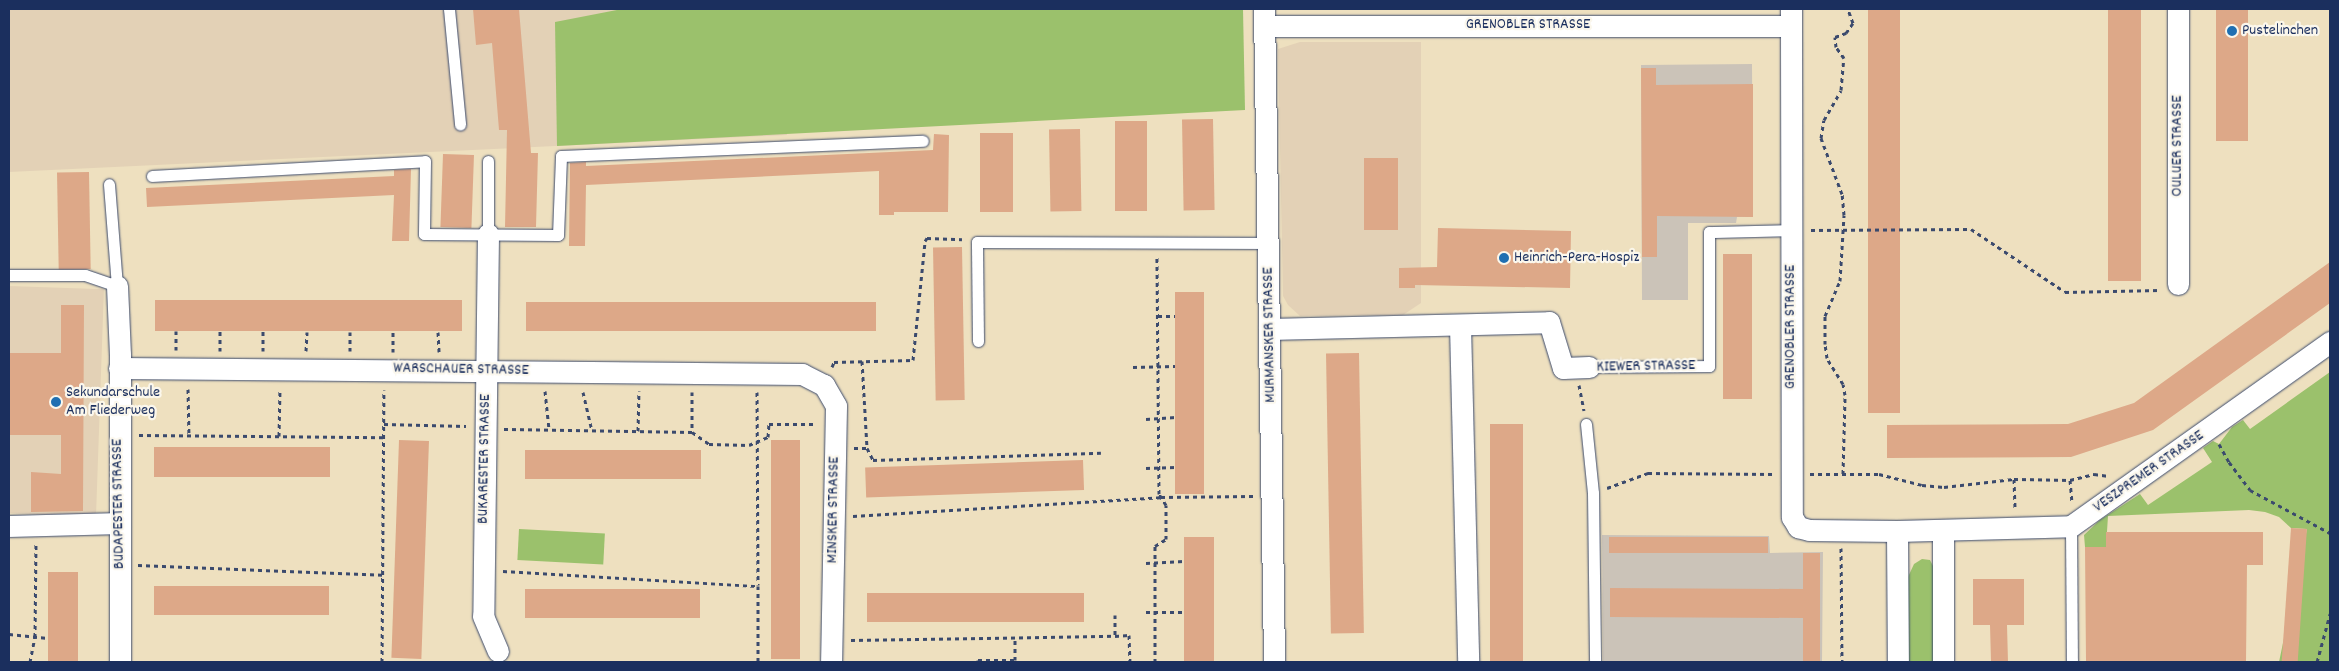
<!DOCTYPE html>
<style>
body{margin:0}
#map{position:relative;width:2339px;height:671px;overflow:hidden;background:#eee0bf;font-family:Dekko,sans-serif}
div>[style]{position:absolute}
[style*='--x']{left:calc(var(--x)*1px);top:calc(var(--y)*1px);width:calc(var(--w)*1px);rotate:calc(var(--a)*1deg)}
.built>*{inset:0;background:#e3d1b6;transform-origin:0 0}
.industrial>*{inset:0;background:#cbc3b8}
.green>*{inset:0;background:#9bc16c;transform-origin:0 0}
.building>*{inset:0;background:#dda888;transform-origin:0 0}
.path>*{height:3px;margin-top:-1.5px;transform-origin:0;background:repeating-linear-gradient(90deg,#3b4a6d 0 4px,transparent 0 8px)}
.roads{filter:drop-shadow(0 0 1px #3b4a6d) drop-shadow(0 0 1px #3b4a6d)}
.service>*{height:11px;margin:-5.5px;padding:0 5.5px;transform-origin:5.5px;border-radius:5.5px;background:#fff}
.minor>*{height:21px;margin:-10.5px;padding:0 10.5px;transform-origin:10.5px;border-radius:10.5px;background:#fff}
.dots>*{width:14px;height:14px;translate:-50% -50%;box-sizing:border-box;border:2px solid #fbf7ec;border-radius:50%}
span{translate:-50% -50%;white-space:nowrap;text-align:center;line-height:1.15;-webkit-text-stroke:4.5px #fbf7ec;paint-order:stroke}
.street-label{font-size:16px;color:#1b2f5e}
.poi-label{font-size:16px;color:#1b2f5e}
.left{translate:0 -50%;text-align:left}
.frame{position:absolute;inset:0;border:10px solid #1b2f5e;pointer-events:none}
</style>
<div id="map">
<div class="built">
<div style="clip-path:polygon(9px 9px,776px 9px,787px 135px,9px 172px)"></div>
<div style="clip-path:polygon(1300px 42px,1421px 42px,1421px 303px,1403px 315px,1300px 316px,1288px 305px,1283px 296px,1278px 49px)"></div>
<div style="left:9px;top:286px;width:95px;height:227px;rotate:2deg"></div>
</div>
<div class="industrial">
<div style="clip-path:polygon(1752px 64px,1753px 217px,1737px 217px,1736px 223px,1688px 223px,1688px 300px,1642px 300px,1641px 65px)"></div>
<div style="clip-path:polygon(1602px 535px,1769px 536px,1770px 553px,1823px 552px,1822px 662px,1603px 662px)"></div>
</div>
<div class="green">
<div style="clip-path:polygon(622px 9px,1243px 9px,1245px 110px,557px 146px,555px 22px)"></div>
<div style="clip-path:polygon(2330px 372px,2330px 662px,2279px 662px,2307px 529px,2291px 528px,2279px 517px,2265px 512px,2249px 510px,2108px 516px,2106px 547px,2085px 547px,2084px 535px,2100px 520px,2140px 494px,2148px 505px,2212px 462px,2203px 448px,2213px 441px,2219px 444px,2232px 427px,2243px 420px,2250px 429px)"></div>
<div style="left:519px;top:529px;width:86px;height:31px;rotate:3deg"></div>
<div style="clip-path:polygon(1922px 559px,1930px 560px,1935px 570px,1935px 662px,1906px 662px,1906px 591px,1908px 577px,1914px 564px)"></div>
</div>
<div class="building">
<div style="clip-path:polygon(473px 9px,519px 9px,531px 153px,538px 153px,536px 227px,505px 227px,507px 130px,499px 130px,492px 43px,476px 45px)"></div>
<div style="left:1868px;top:9px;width:32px;height:404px"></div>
<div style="left:2108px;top:9px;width:33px;height:272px"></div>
<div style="left:2216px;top:9px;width:32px;height:132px"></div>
<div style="clip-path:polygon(1641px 68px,1656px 68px,1656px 85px,1753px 84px,1753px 217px,1657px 216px,1657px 257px,1642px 257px)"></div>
<div style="left:1213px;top:119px;width:91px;height:31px;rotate:89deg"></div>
<div style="left:1115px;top:121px;width:32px;height:90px"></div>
<div style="left:1080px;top:129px;width:82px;height:31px;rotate:89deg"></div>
<div style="left:980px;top:133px;width:33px;height:79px"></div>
<div style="clip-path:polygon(934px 134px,949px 135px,948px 212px,894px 212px,894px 215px,879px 215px,879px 171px,586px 185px,585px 246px,569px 246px,570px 163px,586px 162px,586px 166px,933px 150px)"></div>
<div style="left:443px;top:154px;width:31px;height:73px;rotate:2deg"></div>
<div style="left:1364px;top:158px;width:34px;height:72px"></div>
<div style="clip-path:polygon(411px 169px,409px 241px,392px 241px,394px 195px,147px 207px,146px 188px,394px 176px,394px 170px)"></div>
<div style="left:89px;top:172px;width:97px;height:32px;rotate:89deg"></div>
<div style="clip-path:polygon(1438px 228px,1571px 231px,1570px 288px,1415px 285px,1415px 288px,1399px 288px,1399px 268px,1437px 267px)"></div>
<div style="left:962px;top:247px;width:153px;height:29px;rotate:89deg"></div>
<div style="left:1723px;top:254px;width:29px;height:145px"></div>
<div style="clip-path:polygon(2330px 262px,2330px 303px,2153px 430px,2071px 457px,1887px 458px,1887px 425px,2068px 424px,2134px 403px)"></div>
<div style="left:1175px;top:292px;width:29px;height:202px"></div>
<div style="left:155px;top:300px;width:307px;height:31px"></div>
<div style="left:526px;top:302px;width:350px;height:29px"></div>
<div style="clip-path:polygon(61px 305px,84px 305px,83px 511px,31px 512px,31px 472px,61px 474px,61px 435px,9px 435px,9px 353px,61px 353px)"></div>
<div style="left:1359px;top:353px;width:280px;height:33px;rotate:89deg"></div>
<div style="left:1490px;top:424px;width:33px;height:238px"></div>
<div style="left:399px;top:440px;width:30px;height:218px;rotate:2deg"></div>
<div style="left:771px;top:440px;width:29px;height:219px"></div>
<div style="left:154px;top:447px;width:176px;height:30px"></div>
<div style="left:525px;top:450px;width:176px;height:29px"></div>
<div style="left:1083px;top:460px;width:30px;height:218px;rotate:88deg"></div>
<div style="left:2291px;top:528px;width:16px;height:137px;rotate:4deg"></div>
<div style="clip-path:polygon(2106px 532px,2263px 532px,2263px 565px,2247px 565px,2246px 662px,2086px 662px,2085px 547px,2106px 547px)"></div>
<div style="left:1184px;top:537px;width:30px;height:125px"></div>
<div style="left:1609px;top:537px;width:159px;height:16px"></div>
<div style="clip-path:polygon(1803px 553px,1820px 553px,1820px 662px,1803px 662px,1803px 618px,1610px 617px,1610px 588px,1803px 589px)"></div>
<div style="left:48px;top:572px;width:30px;height:90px"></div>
<div style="clip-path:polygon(1973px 579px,2024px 579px,2024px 625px,2007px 625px,2008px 662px,1991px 662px,1990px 625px,1973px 625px)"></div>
<div style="left:154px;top:586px;width:175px;height:29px"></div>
<div style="left:525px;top:589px;width:175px;height:29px"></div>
<div style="left:867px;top:593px;width:217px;height:29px"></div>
</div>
<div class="path">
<div style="--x:1811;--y:230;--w:160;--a:-0.4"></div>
<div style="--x:1971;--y:229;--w:113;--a:33.8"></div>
<div style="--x:2065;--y:292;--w:95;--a:-1.2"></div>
<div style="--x:1158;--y:316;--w:17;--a:0"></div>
<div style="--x:176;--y:331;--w:19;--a:90"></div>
<div style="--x:438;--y:332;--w:20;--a:87"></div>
<div style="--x:220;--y:351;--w:20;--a:-90"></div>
<div style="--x:263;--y:351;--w:20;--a:-90"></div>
<div style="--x:306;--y:351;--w:19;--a:-87"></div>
<div style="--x:350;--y:351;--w:19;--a:-90"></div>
<div style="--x:393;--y:352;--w:20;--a:-90"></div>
<div style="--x:862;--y:361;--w:87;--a:86.7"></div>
<div style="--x:832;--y:367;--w:5;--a:-68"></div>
<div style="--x:834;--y:362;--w:79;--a:-1.5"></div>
<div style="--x:913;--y:360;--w:120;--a:-84.2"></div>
<div style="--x:925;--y:241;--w:4;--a:-56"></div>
<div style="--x:927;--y:238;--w:35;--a:2"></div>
<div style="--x:1133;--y:367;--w:42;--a:-1.4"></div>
<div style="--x:1579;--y:385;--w:26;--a:79"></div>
<div style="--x:188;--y:389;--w:46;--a:88.8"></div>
<div style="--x:545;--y:391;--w:39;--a:84"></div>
<div style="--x:583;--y:392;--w:39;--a:77"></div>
<div style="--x:692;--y:392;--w:40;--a:90"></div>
<div style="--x:757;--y:392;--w:193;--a:89.7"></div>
<div style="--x:1146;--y:419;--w:30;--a:-4"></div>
<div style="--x:384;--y:424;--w:82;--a:1.4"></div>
<div style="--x:504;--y:429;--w:188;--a:0.9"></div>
<div style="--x:692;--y:432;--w:21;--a:35"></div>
<div style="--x:709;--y:444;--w:40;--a:1.4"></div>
<div style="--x:749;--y:445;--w:21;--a:-23"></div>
<div style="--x:768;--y:437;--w:13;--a:-86"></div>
<div style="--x:769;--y:424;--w:48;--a:0"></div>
<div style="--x:638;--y:431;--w:40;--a:-88.6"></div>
<div style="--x:139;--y:435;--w:245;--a:0.5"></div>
<div style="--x:279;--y:436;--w:47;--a:-88.8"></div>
<div style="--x:2219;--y:444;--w:21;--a:61"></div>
<div style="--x:2229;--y:462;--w:35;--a:53"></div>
<div style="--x:2250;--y:490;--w:91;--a:28.3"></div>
<div style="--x:854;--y:448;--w:13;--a:0"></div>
<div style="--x:867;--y:448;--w:13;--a:63"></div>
<div style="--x:873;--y:460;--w:228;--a:-1.8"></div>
<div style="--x:1146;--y:468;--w:30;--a:-2"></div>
<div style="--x:1810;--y:474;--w:69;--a:0"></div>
<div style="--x:1879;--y:474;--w:44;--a:14.3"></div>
<div style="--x:1922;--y:485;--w:22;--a:5"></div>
<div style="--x:1944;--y:487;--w:70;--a:-6.5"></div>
<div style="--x:2014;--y:479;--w:56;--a:1"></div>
<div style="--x:2070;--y:480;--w:25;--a:-14"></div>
<div style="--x:2094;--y:474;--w:15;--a:8"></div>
<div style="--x:1843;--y:474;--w:79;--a:-88.5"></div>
<div style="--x:1845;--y:395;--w:11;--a:-100"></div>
<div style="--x:1843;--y:384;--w:31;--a:-122"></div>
<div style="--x:1827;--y:358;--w:14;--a:-98"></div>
<div style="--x:1825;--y:344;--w:28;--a:-90"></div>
<div style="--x:1825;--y:316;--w:38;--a:-67"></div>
<div style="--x:1840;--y:281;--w:66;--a:-86.5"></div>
<div style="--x:1844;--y:215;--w:21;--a:-95"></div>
<div style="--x:1842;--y:194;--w:60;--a:-110.6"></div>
<div style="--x:1821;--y:138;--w:18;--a:-81"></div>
<div style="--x:1824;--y:120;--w:34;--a:-60"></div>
<div style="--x:1841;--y:90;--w:32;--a:-85"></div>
<div style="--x:1844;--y:58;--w:14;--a:-126"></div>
<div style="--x:1836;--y:47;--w:10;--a:-96"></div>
<div style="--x:1835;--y:37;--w:12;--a:-20"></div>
<div style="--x:1846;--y:33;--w:12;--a:-55"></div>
<div style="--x:1853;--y:23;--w:15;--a:-110"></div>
<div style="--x:2014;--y:479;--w:30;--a:88"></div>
<div style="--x:2070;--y:480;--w:21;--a:85"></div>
<div style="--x:1607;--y:488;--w:44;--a:-20.1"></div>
<div style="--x:1648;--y:473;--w:126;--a:0.5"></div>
<div style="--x:853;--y:516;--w:309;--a:-3.5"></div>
<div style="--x:1161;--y:497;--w:92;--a:-0.6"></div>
<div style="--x:1841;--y:548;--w:114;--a:89.5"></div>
<div style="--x:1146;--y:563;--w:38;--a:-3"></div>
<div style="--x:138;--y:565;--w:245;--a:2.3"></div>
<div style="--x:503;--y:571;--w:255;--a:3.4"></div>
<div style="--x:758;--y:586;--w:76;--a:90"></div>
<div style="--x:1146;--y:612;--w:38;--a:0"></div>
<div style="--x:1115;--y:615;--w:21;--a:90"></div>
<div style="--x:1115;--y:636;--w:14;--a:-4"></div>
<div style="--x:1129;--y:635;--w:27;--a:88"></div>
<div style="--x:9;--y:634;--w:39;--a:6"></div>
<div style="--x:851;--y:640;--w:264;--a:-0.9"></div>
<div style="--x:30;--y:662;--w:25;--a:-79"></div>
<div style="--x:35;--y:637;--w:93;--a:-89.4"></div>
<div style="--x:382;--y:662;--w:272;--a:-89.6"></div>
<div style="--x:978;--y:662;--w:2;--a:-90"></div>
<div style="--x:978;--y:660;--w:37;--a:0"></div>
<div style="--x:1015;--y:660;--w:23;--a:-90"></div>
<div style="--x:1155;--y:662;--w:116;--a:-90"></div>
<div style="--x:1155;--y:546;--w:13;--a:-32"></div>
<div style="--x:1166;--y:539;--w:34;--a:-90"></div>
<div style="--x:1166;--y:505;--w:13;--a:-122"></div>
<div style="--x:1159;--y:494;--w:238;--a:-90.5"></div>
<div style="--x:2317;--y:662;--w:50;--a:-74.8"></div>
</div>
<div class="roads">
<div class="service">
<div style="--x:449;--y:9;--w:116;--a:84.5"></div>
<div style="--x:152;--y:176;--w:273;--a:-3.1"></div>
<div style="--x:425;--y:161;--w:73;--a:90.8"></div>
<div style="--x:424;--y:234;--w:134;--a:0.4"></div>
<div style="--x:558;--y:235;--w:79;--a:-87.8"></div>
<div style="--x:561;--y:156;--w:362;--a:-2.4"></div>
<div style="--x:488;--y:234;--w:73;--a:-90"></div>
<div style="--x:9;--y:275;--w:76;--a:0"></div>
<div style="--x:85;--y:275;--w:34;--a:19"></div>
<div style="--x:117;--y:286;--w:102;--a:-94.5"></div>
<div style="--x:978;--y:341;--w:99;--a:-90.6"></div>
<div style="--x:977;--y:242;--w:292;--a:0.2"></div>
<div style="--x:1589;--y:367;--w:120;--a:-0.5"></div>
<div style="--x:1709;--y:366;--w:134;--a:-90"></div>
<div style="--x:1709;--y:232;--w:81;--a:-1.4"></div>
<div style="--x:1586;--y:424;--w:69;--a:84.2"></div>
<div style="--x:1593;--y:493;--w:169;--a:89.3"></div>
<div style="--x:2071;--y:526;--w:136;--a:89.6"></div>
</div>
<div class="minor">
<div style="--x:1264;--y:9;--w:653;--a:89.12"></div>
<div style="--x:2178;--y:9;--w:275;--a:90"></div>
<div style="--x:1265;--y:26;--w:526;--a:0"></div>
<div style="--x:1791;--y:26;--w:17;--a:-90"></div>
<div style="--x:1791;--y:26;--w:491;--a:89.9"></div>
<div style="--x:1792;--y:517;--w:12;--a:59"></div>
<div style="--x:1798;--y:527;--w:11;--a:15"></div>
<div style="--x:1809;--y:530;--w:88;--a:0.7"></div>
<div style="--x:1897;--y:531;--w:174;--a:-1.6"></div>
<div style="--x:2071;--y:526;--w:318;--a:-35.4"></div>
<div style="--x:488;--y:234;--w:382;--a:90.7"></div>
<div style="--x:483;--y:616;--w:38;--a:67"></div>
<div style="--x:117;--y:286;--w:69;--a:87.5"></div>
<div style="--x:120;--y:355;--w:307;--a:90"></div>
<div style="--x:1460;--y:325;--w:337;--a:88.6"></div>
<div style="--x:1269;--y:329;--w:280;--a:-1.4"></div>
<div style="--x:1549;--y:322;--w:48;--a:73.1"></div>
<div style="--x:1563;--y:368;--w:26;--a:-2"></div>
<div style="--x:119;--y:368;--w:683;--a:0.5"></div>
<div style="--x:802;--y:374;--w:25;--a:27"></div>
<div style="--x:824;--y:385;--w:24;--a:60"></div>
<div style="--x:836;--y:406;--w:256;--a:91.1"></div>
<div style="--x:9;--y:526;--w:111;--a:-1.5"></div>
<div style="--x:1897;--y:531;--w:131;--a:89.6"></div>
<div style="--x:1943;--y:662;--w:132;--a:-90"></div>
</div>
</div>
<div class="dots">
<div style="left:2232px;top:31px;background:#1f6fb2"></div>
<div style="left:1504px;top:258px;background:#1f6fb2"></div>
<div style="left:56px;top:402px;background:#1f6fb2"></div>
</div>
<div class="street-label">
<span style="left:1528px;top:25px">GRENOBLER STRASSE</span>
<span style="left:2178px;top:146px;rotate:-90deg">OULUER STRASSE</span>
<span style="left:1791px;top:327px;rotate:-90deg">GRENOBLER STRASSE</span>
<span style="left:1270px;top:335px;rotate:-91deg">MURMANSKER STRASSE</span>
<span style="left:1646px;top:367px;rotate:-1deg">KIEWER STRASSE</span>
<span style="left:461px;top:370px;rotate:1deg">WARSCHAUER STRASSE</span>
<span style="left:485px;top:459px;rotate:-89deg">BUKARESTER STRASSE</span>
<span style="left:2149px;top:472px;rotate:-35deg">VESZPREMER STRASSE</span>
<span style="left:119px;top:504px;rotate:-91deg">BUDAPESTER STRASSE</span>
<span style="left:834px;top:510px;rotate:-89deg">MINSKER STRASSE</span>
</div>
<div class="poi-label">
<span class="left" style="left:2242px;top:31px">Pustelinchen</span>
<span class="left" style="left:1514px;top:258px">Heinrich-Pera-Hospiz</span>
<span class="left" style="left:66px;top:402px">Sekundarschule<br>Am Fliederweg</span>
</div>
<div class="frame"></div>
</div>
